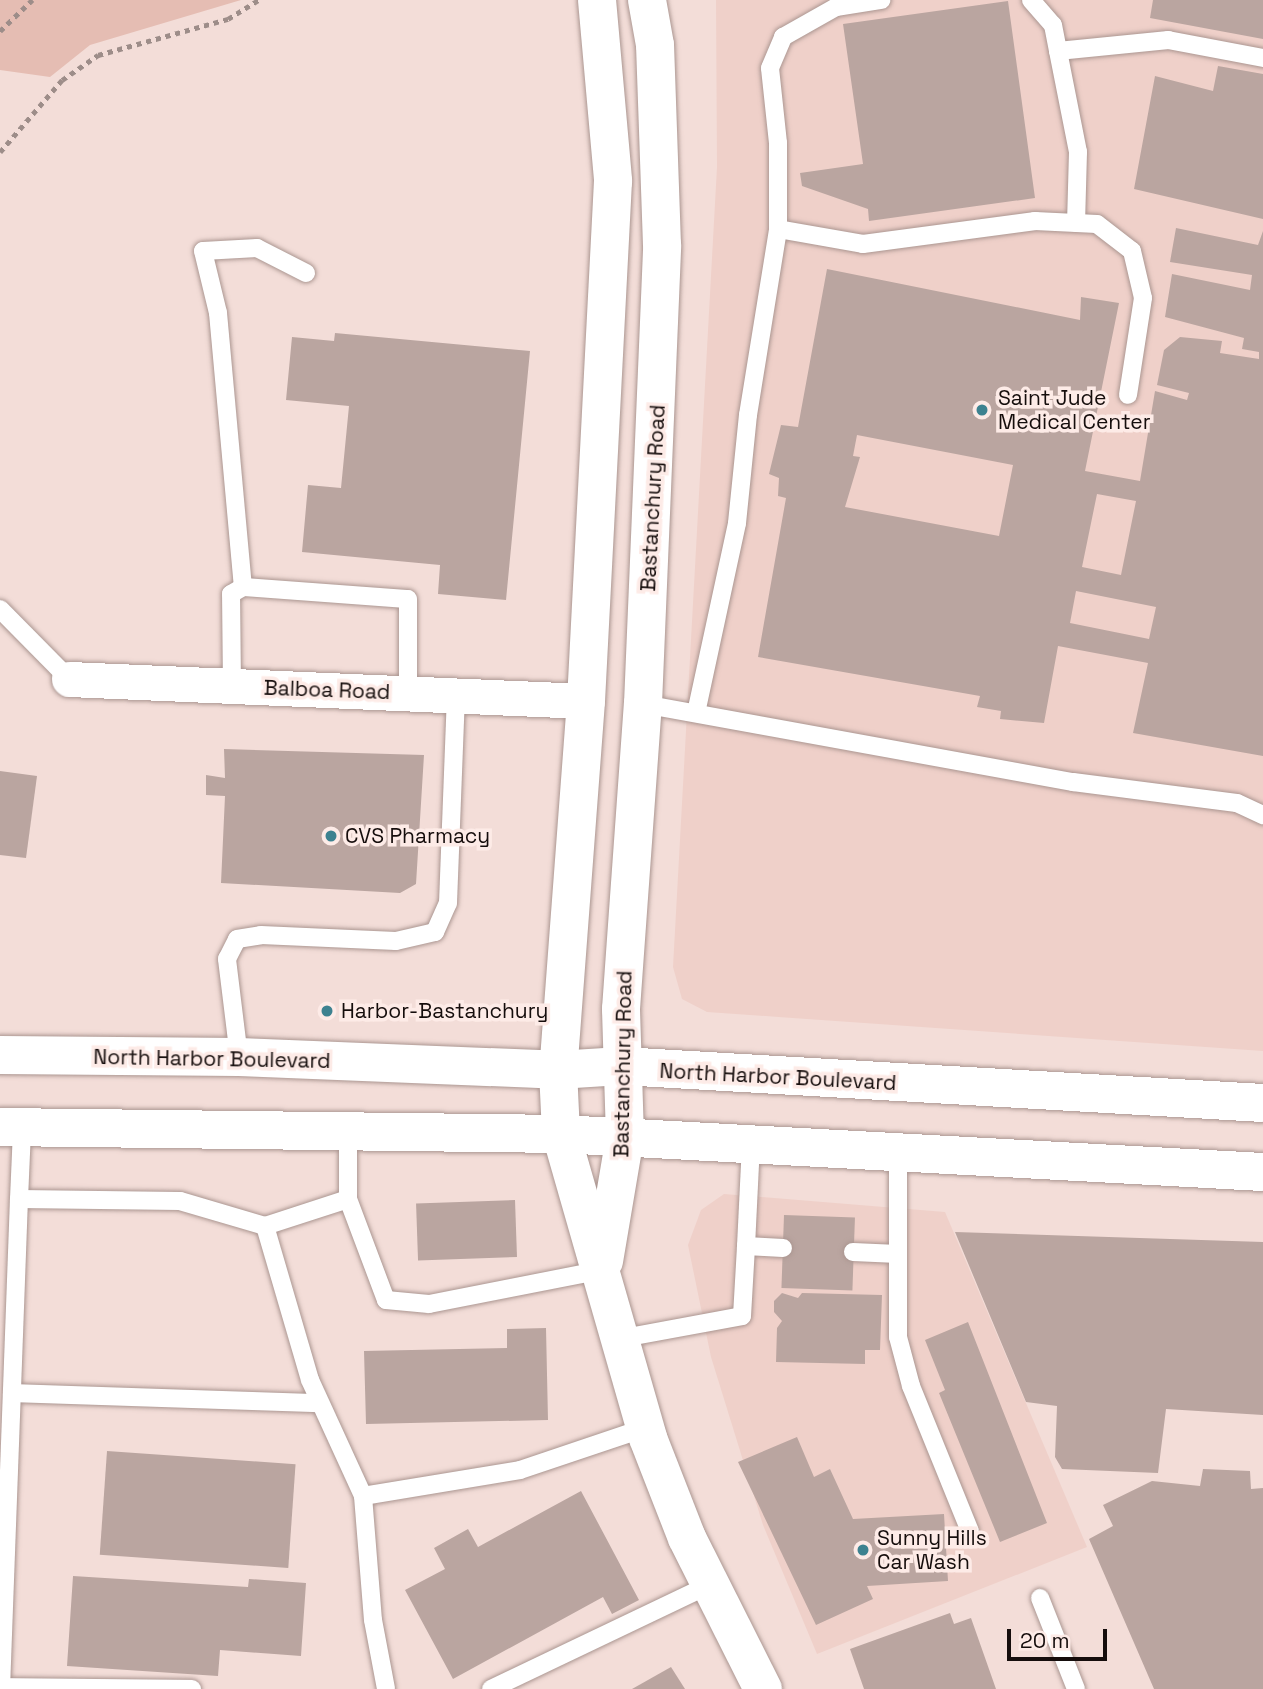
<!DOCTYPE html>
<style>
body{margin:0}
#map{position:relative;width:1263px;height:1689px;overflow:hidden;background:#f3ddd8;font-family:"Space Grotesk",sans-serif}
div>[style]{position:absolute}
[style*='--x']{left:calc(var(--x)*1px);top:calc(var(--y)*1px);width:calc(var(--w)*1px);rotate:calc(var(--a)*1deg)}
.built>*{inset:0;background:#efd0c9}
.green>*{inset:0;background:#e5bdb3}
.building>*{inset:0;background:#baa5a0;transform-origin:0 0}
.path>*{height:4.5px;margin-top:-2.25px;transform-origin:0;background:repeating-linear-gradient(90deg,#9d8d89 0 5px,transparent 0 10px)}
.roads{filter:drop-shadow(0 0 2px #ab9691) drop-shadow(0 0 2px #ab9691)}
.service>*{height:18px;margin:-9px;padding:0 9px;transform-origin:9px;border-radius:9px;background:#fff}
.minor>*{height:35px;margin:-17.5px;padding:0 17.5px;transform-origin:17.5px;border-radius:17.5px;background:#fff}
.primary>*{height:38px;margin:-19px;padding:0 19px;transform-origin:19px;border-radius:19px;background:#fff}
.dots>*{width:19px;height:19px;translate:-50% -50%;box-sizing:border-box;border:4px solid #fdebe7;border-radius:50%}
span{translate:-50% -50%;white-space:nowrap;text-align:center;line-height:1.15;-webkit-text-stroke:7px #fdebe7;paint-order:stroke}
.poi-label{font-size:21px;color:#150d0c}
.left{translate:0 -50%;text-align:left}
.street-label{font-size:21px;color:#150d0c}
.scale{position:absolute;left:1007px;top:1629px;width:100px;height:32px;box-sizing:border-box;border:4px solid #150d0c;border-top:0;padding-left:9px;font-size:21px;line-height:24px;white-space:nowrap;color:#150d0c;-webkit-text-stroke:5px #fdebe7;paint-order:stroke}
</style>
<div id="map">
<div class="built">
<div style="clip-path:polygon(716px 0,1263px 0,1263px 1051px,707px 1012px,682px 999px,673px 967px,717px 167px)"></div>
<div style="clip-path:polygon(724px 1194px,945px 1212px,1087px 1547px,817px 1654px,763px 1525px,711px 1357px,688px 1245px,701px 1210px)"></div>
</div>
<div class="green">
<div style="clip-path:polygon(0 0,241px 0,90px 45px,50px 77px,0 70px)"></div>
</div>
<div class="building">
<div style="clip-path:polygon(1153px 0,1263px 0,1263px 39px,1150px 18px)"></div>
<div style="clip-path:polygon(1008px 1px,1035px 198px,869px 221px,868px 209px,802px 186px,800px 173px,863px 164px,843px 24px)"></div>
<div style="clip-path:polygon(1218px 66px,1263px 74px,1263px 219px,1134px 189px,1155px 76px,1213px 91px)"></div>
<div style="clip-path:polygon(evenodd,1176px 228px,1258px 245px,1263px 231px,1263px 756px,1133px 733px,1148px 663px,1058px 646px,1044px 723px,1000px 719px,1001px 711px,977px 707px,980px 696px,758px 657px,786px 498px,778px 496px,779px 478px,769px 474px,781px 425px,798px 427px,827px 269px,1080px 320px,1081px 297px,1119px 303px,1085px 471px,1140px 481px,1155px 391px,1187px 400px,1189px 393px,1157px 385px,1164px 350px,1180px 337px,1222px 341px,1220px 353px,1259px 359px,1259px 352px,1242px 349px,1244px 338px,1165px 317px,1172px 274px,1250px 290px,1252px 275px,1170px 262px,1176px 228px,857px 435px,1013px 465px,999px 536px,845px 507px,860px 457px,853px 456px,857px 435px,1176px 228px,1097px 494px,1136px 501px,1121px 575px,1082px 567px,1097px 494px,1176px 228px,1076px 591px,1156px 607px,1149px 639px,1070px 623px,1076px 591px)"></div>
<div style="clip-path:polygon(335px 333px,530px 351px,506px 600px,438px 594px,440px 565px,302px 552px,308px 485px,341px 488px,349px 406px,286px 400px,292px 337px,334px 341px)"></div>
<div style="clip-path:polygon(224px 749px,424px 755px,416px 884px,400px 893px,221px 883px,225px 796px,206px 795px,206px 775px,225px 778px)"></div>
<div style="clip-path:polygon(0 771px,37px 776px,26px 858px,0 855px)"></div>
<div style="left:515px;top:1200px;width:57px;height:99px;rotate:88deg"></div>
<div style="left:784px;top:1215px;width:71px;height:73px;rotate:2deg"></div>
<div style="clip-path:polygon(955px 1232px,1263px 1242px,1263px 1415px,1166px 1409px,1158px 1473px,1062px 1469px,1055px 1457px,1057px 1406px,1026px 1402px)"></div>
<div style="clip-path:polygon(782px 1293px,798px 1298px,802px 1293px,882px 1295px,880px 1350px,865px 1350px,865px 1364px,776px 1362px,777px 1328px,782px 1321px,774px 1312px,774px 1301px)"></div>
<div style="clip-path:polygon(968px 1322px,1047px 1523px,1000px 1542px,939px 1393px,945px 1390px,925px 1340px)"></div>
<div style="clip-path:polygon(546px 1328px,548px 1420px,366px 1424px,364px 1351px,507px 1348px,507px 1329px)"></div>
<div style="clip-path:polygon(797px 1437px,814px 1477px,830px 1469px,853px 1519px,944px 1514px,948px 1581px,867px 1586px,873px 1599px,816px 1625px,738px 1462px)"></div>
<div style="left:107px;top:1451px;width:189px;height:104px;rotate:4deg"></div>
<div style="clip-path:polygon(1203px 1469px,1250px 1471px,1251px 1489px,1263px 1488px,1263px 1689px,1154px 1689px,1089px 1539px,1113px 1526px,1103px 1505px,1152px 1481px,1200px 1486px)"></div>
<div style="clip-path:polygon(581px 1491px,639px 1600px,612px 1614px,603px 1597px,453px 1679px,405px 1590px,445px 1569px,434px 1548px,468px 1529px,478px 1547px)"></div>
<div style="clip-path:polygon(73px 1576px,248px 1587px,249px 1579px,306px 1583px,301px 1656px,220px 1650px,218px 1676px,67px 1666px)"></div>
<div style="clip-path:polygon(950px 1613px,954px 1624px,971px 1618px,996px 1689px,864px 1689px,850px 1649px)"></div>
<div style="clip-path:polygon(671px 1667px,685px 1689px,632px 1689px)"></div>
</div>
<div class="path">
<div style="--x:0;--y:31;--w:45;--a:-44.1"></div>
<div style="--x:0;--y:152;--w:95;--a:-49.3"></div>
<div style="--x:62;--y:80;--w:44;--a:-34.8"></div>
<div style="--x:98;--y:55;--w:135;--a:-15.5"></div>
<div style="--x:228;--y:19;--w:36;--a:-32"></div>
</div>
<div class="roads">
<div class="service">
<div style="--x:1031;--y:0;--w:33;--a:49"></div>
<div style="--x:1053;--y:25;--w:26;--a:79"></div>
<div style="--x:1058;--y:51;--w:103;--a:78.8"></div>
<div style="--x:1078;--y:152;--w:71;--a:91.6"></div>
<div style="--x:1058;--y:51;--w:111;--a:-5.7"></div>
<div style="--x:1168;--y:40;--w:97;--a:10.7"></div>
<div style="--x:778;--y:229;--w:86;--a:10"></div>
<div style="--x:863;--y:244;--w:174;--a:-7.6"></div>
<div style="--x:1035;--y:221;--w:62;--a:2.8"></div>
<div style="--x:1097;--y:224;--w:44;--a:37.6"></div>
<div style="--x:1132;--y:251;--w:48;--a:76.8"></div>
<div style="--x:1143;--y:298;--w:98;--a:98.8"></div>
<div style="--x:306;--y:273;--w:55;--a:-153"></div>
<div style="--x:257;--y:248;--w:54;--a:176.8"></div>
<div style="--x:203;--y:251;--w:64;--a:76.4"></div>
<div style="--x:218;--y:313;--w:275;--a:84.8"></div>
<div style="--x:243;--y:587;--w:165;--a:4.2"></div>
<div style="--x:408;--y:599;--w:95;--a:90"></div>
<div style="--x:0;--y:609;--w:98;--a:45.4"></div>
<div style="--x:232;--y:686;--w:92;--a:-90.6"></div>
<div style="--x:231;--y:594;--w:14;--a:-30"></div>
<div style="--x:643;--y:704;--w:437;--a:10.3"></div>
<div style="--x:1073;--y:782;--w:165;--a:7.3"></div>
<div style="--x:1237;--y:803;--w:29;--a:25"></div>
<div style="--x:696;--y:713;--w:194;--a:-77.8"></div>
<div style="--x:737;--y:523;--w:109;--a:-84.2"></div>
<div style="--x:748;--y:415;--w:188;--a:-80.8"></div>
<div style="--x:778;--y:229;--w:86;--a:-90"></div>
<div style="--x:778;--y:143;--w:75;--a:-96.1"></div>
<div style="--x:770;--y:68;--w:34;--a:-67"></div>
<div style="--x:783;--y:37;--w:61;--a:-29.5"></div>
<div style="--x:836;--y:7;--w:46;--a:-8.8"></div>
<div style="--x:239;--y:1057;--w:99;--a:-97"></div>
<div style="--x:227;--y:959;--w:22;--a:-63"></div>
<div style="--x:237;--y:939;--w:24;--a:-9"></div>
<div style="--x:261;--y:935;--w:135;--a:2.5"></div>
<div style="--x:396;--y:941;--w:40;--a:-13"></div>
<div style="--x:435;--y:932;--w:32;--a:-66"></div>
<div style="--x:448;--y:903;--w:207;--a:-87.8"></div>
<div style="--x:348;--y:1133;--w:66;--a:90"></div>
<div style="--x:348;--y:1199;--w:108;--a:69.4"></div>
<div style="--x:386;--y:1300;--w:43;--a:5.3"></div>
<div style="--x:429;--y:1304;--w:176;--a:-11.1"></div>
<div style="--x:898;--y:1153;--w:184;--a:90"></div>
<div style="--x:898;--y:1337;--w:51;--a:75.1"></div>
<div style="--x:911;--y:1386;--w:157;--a:67.9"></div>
<div style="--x:19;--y:1199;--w:70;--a:-87.5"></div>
<div style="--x:265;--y:1226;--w:160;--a:73.7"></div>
<div style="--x:310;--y:1380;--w:128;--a:65.4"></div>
<div style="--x:363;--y:1496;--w:159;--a:-9.4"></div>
<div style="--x:520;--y:1470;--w:132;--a:-18.6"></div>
<div style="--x:746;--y:1246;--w:101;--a:-87.2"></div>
<div style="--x:853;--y:1252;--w:45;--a:2.5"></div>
<div style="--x:618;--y:1339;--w:126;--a:-10.5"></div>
<div style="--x:742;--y:1316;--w:70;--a:-86.7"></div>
<div style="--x:746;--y:1246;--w:37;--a:3"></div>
<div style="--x:12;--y:1393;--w:307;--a:1.9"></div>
<div style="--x:363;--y:1496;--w:124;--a:85.4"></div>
<div style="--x:373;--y:1620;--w:70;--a:79.3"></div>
<div style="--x:1040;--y:1598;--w:98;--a:68.4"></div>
<div style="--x:0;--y:1687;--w:192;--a:0.6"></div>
<div style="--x:1;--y:1689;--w:490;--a:-87.9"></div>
<div style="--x:19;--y:1199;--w:161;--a:0.7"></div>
<div style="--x:180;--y:1201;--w:89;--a:16.4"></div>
<div style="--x:265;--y:1226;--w:87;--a:-18"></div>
<div style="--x:491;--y:1689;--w:242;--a:-25.5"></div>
</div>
<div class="minor">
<div style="--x:69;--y:679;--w:517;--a:2.44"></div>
</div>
<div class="primary">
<div style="--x:597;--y:0;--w:182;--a:84.9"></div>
<div style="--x:613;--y:181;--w:521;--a:92.97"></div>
<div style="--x:586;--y:701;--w:370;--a:94.3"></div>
<div style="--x:558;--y:1070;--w:64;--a:87.3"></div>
<div style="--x:561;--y:1134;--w:316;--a:74"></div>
<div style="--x:648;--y:1438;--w:107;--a:68.7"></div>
<div style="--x:687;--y:1538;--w:169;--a:63.3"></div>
<div style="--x:0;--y:1055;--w:239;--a:0.5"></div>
<div style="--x:239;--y:1057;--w:319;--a:2.3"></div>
<div style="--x:558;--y:1070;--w:63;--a:-3.6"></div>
<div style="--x:621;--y:1066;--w:643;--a:3.3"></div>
<div style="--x:0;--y:1127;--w:561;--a:0.71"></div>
<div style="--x:561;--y:1134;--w:703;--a:3.1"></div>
<div style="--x:604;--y:1261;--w:126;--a:-80.4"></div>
<div style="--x:625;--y:1137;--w:128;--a:-91.8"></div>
<div style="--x:621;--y:1009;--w:306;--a:-85.9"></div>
<div style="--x:643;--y:704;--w:459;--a:-87.6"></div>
<div style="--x:662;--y:245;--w:200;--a:-92"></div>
<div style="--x:655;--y:45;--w:46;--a:-100.1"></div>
</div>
</div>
<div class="dots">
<div style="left:982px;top:410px;background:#3d8290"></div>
<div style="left:331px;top:836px;background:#3d8290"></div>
<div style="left:327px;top:1011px;background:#3d8290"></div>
<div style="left:863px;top:1550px;background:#3d8290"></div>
</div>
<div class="poi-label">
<span class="left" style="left:998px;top:410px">Saint Jude<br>Medical Center</span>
<span class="left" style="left:345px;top:836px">CVS Pharmacy</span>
<span class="left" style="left:341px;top:1011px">Harbor-Bastanchury</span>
<span class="left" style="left:877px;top:1550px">Sunny Hills<br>Car Wash</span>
</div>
<div class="street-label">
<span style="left:653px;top:498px;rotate:-87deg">Bastanchury Road</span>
<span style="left:327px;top:690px;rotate:2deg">Balboa Road</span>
<span style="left:212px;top:1059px;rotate:1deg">North Harbor Boulevard</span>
<span style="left:623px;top:1064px;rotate:-89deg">Bastanchury Road</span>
<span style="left:778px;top:1077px;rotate:3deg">North Harbor Boulevard</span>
</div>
<div class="scale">20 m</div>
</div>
